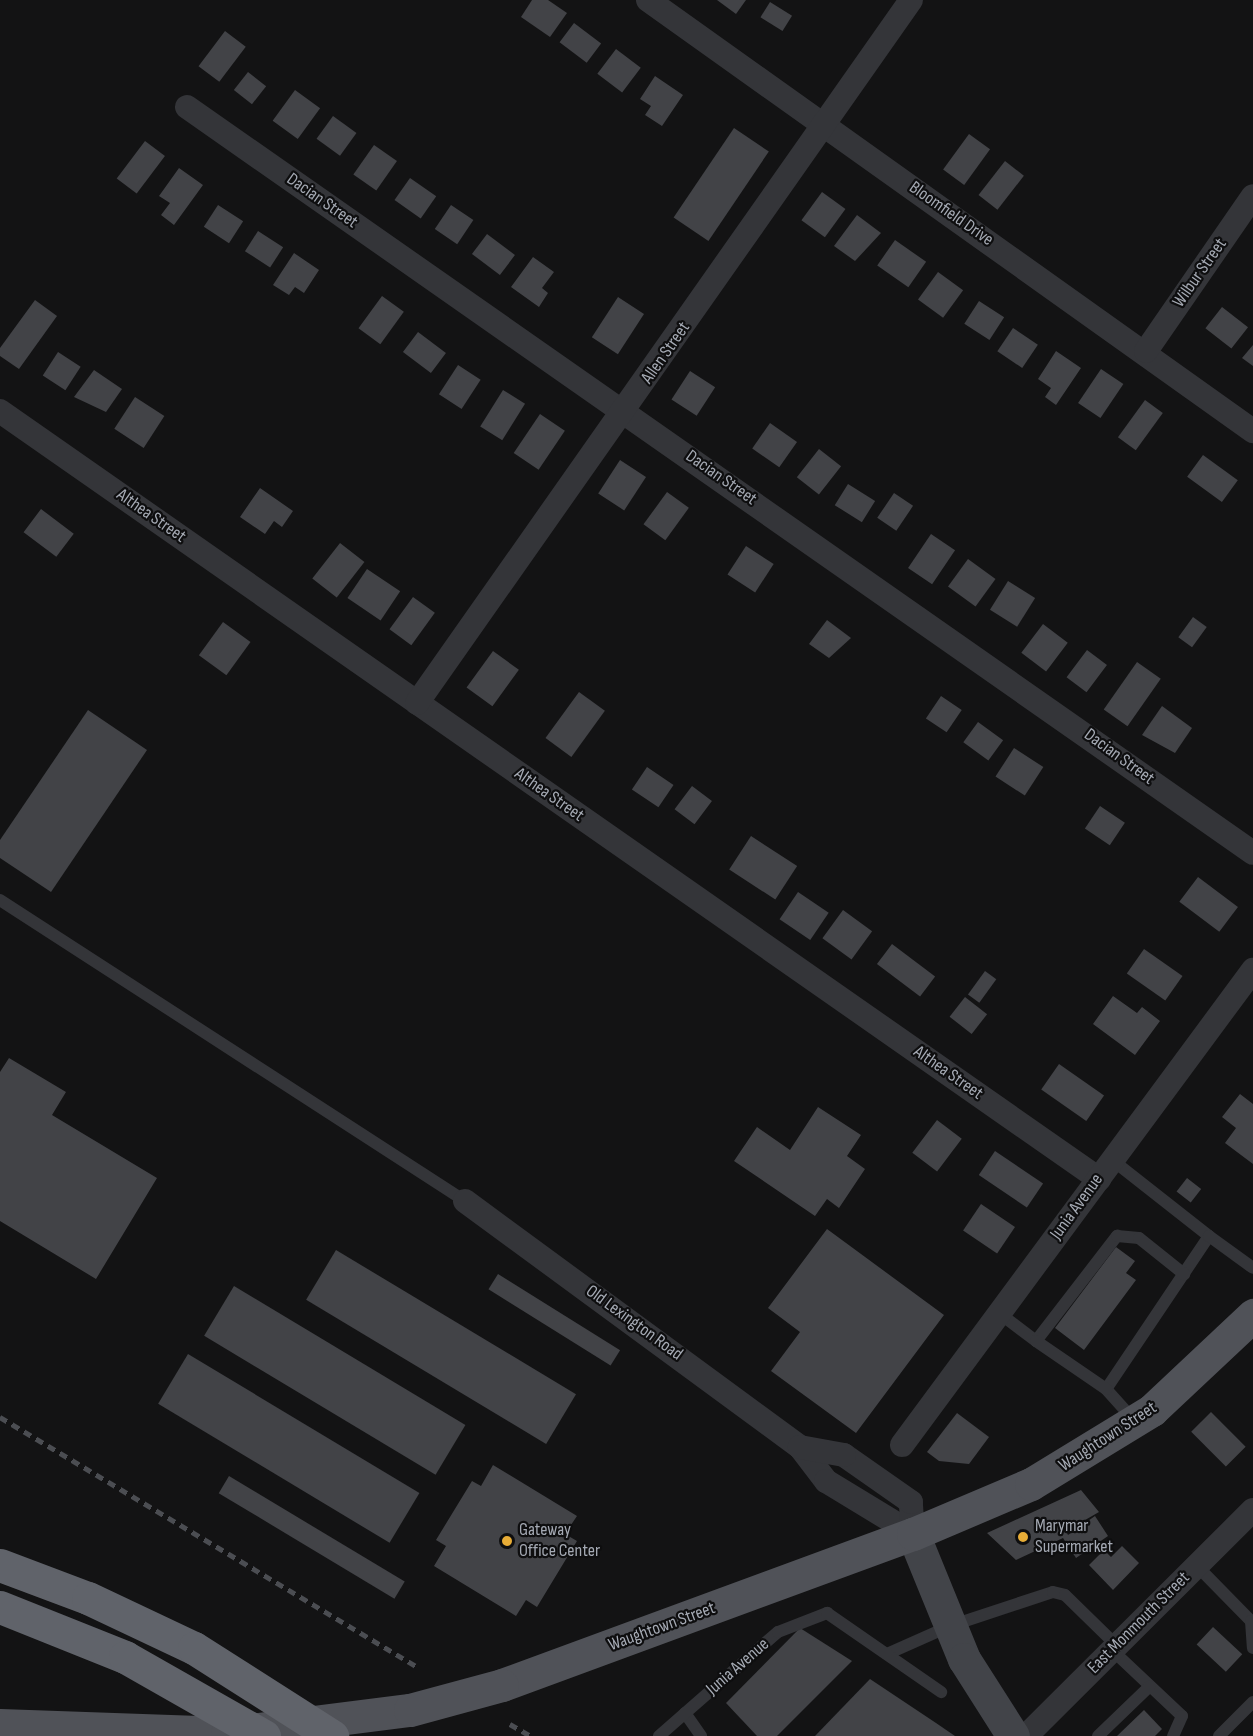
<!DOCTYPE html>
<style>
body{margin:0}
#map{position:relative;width:1253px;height:1736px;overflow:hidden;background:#131314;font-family:"Sofia Sans Condensed",sans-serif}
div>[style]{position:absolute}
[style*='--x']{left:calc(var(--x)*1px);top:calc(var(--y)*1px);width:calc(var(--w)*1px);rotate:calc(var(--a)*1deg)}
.building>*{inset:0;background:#424347;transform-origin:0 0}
.service>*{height:12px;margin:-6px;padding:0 6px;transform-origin:6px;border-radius:6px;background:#343539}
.minor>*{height:24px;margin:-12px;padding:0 12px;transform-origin:12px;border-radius:12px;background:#343539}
.secondary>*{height:33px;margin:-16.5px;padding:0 16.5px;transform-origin:16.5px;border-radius:16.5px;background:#424449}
.primary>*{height:33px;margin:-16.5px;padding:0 16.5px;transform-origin:16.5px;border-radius:16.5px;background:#505258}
.rail>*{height:4.5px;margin-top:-2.25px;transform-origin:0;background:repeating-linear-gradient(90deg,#4b4d52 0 8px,transparent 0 14px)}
.primary-bridge>*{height:33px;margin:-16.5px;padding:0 16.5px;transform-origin:16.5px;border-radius:16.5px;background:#505258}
.motorway-bridge>*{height:33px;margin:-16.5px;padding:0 16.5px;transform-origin:16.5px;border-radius:16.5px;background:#60636a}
.dots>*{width:16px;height:16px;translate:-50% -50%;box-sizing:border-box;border:3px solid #0e0e0f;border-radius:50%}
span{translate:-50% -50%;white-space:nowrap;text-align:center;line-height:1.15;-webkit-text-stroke:4.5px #0e0e0f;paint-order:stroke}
.street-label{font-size:18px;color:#a5aab4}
.poi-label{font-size:18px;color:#a5aab4}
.left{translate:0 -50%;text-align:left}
</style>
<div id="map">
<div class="building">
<div style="clip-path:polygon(532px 0,548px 0,567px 13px,550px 37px,521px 17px)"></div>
<div style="clip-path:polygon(717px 0,746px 0,736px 14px)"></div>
<div style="left:770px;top:2px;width:26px;height:18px;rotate:32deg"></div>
<div style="left:574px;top:23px;width:34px;height:24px;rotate:37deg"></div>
<div style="left:225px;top:31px;width:26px;height:44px;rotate:37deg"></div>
<div style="left:616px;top:49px;width:31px;height:31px;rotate:37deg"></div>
<div style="left:248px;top:72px;width:23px;height:23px;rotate:38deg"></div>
<div style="clip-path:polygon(655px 76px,683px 95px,662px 126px,645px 115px,651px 106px,640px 99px)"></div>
<div style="left:295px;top:90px;width:31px;height:38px;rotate:36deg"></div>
<div style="left:333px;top:116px;width:29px;height:28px;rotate:36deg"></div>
<div style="left:734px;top:128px;width:42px;height:108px;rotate:34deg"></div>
<div style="left:969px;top:134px;width:26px;height:44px;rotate:36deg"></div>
<div style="left:145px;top:141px;width:25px;height:47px;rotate:37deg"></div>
<div style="left:374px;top:145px;width:28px;height:36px;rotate:35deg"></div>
<div style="left:1005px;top:161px;width:24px;height:43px;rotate:38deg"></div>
<div style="clip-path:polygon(179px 168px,203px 185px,174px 225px,161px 215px,170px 203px,159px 196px)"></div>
<div style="left:410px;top:178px;width:32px;height:27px;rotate:35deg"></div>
<div style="left:822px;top:192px;width:29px;height:35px;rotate:36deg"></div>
<div style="left:218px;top:205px;width:30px;height:26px;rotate:33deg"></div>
<div style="left:451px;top:205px;width:27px;height:29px;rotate:34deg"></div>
<div style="clip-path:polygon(857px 215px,881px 233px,855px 261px,834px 246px)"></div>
<div style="left:258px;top:231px;width:30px;height:24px;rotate:33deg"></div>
<div style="left:487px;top:234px;width:35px;height:25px;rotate:37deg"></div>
<div style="left:895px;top:240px;width:38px;height:31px;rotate:35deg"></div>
<div style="clip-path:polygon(294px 253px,319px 270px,304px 293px,295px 287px,289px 295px,273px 285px)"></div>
<div style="clip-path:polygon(533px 257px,554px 272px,542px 288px,548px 293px,539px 307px,511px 287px)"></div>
<div style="left:938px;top:272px;width:31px;height:34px;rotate:36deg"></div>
<div style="left:382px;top:296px;width:27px;height:40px;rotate:36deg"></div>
<div style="left:618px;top:297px;width:31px;height:48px;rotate:33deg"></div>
<div style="clip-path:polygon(35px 300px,57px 316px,19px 369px,0 356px,0 348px)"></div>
<div style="left:979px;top:301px;width:30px;height:27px;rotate:33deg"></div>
<div style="left:1222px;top:307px;width:33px;height:27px;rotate:38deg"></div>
<div style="left:1013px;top:328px;width:30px;height:28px;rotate:34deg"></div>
<div style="left:418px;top:332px;width:35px;height:25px;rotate:37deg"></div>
<div style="clip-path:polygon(1253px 345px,1253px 366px,1242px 358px)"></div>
<div style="clip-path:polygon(1056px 351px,1081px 368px,1056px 405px,1045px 397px,1051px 388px,1038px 379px)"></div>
<div style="left:58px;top:352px;width:27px;height:28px;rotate:33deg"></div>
<div style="left:458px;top:365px;width:27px;height:35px;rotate:33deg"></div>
<div style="left:1101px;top:369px;width:27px;height:41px;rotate:34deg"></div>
<div style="clip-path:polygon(94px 370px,122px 389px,106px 412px,74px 397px)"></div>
<div style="left:690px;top:371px;width:30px;height:34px;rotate:33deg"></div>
<div style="left:503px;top:390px;width:26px;height:43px;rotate:32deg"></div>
<div style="left:135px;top:397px;width:35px;height:38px;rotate:33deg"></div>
<div style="left:1145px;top:400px;width:22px;height:46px;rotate:36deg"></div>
<div style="left:540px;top:414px;width:30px;height:47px;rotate:34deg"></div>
<div style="left:770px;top:423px;width:33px;height:31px;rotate:35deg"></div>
<div style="left:819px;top:449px;width:28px;height:36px;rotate:38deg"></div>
<div style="left:1203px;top:455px;width:43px;height:27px;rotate:36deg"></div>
<div style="left:620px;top:460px;width:31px;height:40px;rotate:33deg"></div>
<div style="left:848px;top:484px;width:32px;height:25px;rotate:32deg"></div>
<div style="clip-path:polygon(260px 488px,293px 511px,282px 527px,274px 521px,265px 534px,240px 517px)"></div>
<div style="left:667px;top:492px;width:27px;height:40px;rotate:36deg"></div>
<div style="left:894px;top:493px;width:23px;height:30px;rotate:34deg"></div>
<div style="left:41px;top:509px;width:41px;height:29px;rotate:37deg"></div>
<div style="left:931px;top:534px;width:29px;height:41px;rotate:34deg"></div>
<div style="left:340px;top:543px;width:31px;height:45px;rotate:38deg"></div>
<div style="left:746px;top:546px;width:33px;height:34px;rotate:33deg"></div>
<div style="left:968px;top:559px;width:34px;height:34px;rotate:36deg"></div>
<div style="left:367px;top:569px;width:40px;height:35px;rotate:34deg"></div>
<div style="left:1008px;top:581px;width:32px;height:34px;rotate:32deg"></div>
<div style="left:413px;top:597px;width:27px;height:40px;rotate:36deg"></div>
<div style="left:1193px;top:617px;width:17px;height:25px;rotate:36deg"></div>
<div style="clip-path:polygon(827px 620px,851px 638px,829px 658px,809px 644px)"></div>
<div style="left:223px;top:622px;width:34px;height:41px;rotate:36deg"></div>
<div style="left:1043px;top:624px;width:31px;height:36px;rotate:37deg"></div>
<div style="left:1087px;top:650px;width:25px;height:34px;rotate:37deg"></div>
<div style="left:493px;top:651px;width:32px;height:45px;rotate:36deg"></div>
<div style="left:1137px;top:662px;width:29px;height:58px;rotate:35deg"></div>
<div style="left:579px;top:692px;width:32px;height:57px;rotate:36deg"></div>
<div style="left:941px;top:696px;width:25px;height:27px;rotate:34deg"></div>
<div style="clip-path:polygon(1162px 706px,1192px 728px,1175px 753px,1142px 735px)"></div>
<div style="clip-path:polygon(88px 710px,147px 750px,51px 892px,0 858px,0 840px)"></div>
<div style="left:978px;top:722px;width:31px;height:25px;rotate:36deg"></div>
<div style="left:1014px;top:748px;width:35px;height:34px;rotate:33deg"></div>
<div style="left:647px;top:767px;width:32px;height:27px;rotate:34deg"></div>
<div style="left:692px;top:786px;width:25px;height:29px;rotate:37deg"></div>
<div style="left:1100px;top:806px;width:30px;height:27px;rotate:34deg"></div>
<div style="left:751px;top:836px;width:55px;height:40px;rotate:33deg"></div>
<div style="left:1198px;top:877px;width:50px;height:31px;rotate:37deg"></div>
<div style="left:798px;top:892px;width:37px;height:33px;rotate:34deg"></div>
<div style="left:843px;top:910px;width:36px;height:35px;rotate:36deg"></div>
<div style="left:892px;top:944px;width:54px;height:25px;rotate:37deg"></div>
<div style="left:1144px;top:949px;width:47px;height:30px;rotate:35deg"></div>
<div style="left:985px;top:971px;width:14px;height:29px;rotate:36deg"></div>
<div style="clip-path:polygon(1113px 996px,1137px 1013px,1142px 1007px,1160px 1021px,1135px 1055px,1093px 1024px)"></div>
<div style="left:965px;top:997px;width:28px;height:25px;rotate:38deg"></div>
<div style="clip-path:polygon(9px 1058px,66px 1092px,52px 1115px,157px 1178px,96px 1279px,0 1221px,0 1072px)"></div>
<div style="left:1059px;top:1064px;width:55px;height:31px;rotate:35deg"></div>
<div style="clip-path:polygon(1240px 1094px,1253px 1104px,1253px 1164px,1225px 1143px,1236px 1128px,1222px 1117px)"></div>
<div style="clip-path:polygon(818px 1107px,861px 1135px,847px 1156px,865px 1169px,839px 1208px,827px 1199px,815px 1216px,734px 1161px,757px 1127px,790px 1150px)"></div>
<div style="left:937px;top:1120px;width:31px;height:41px;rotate:37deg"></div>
<div style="left:995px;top:1151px;width:58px;height:29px;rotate:34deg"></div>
<div style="left:1187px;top:1178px;width:18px;height:17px;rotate:38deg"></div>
<div style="left:981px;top:1204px;width:41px;height:32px;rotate:34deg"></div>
<div style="clip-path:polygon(827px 1229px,944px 1315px,856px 1433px,771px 1371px,800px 1332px,768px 1308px)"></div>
<div style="clip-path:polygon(1116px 1247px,1135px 1261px,1126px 1273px,1136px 1280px,1084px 1350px,1055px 1328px)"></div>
<div style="left:336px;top:1250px;width:280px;height:58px;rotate:31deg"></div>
<div style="left:498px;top:1274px;width:144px;height:18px;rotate:32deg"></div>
<div style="left:234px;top:1286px;width:270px;height:58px;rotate:31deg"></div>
<div style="left:188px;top:1354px;width:270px;height:58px;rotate:31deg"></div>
<div style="left:1211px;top:1412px;width:49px;height:28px;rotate:45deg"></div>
<div style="clip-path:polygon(957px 1413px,989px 1437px,969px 1464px,939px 1461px,927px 1452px)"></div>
<div style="clip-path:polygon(493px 1465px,577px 1516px,565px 1534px,577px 1541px,537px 1607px,526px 1600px,516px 1616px,434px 1566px,446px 1546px,436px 1540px,472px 1481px,481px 1486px)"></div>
<div style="left:229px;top:1476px;width:205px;height:20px;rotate:31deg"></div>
<div style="clip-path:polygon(1081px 1490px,1099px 1512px,1066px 1531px,1068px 1535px,1095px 1516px,1108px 1536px,1076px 1558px,1063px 1538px,1016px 1560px,987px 1533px)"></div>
<div style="clip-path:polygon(1122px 1546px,1139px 1563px,1113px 1590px,1089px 1565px,1104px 1550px,1111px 1557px)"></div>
<div style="left:1213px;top:1627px;width:40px;height:24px;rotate:43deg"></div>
<div style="clip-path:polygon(800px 1628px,852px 1661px,777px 1736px,757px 1736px,726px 1703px)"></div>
<div style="clip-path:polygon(870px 1679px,936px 1723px,955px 1736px,815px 1736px)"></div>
<div style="clip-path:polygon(1144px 1710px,1162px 1729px,1155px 1736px,1117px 1736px)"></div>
</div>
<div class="service">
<div style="--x:0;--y:900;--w:554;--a:32.92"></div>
<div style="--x:1111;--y:1159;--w:125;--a:38.2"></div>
<div style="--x:1209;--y:1236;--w:184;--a:123.9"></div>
<div style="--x:1106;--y:1389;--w:40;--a:48"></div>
<div style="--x:1209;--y:1236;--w:54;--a:36"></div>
<div style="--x:999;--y:1313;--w:46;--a:37.1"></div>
<div style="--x:1036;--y:1341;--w:133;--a:-52.4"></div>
<div style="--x:1117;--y:1236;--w:22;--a:5"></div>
<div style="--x:1139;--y:1238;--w:58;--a:38.7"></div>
<div style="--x:1036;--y:1341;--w:85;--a:34.4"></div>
<div style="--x:1197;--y:1566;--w:77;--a:45.5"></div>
<div style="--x:1251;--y:1621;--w:27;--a:86"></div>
<div style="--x:1112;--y:1650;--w:96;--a:43.3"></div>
<div style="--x:1182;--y:1716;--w:22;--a:114"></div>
<div style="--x:887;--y:1654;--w:69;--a:-24"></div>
<div style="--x:950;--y:1626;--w:108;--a:-18.3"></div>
<div style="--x:1053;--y:1592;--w:12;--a:14"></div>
<div style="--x:1065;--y:1595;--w:73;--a:44.4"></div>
<div style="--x:685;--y:1713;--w:28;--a:55"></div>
<div style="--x:659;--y:1736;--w:158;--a:-41.2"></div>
<div style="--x:778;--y:1632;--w:53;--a:-21.2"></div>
<div style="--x:827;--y:1613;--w:139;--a:34.7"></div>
<div style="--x:1098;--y:1736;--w:71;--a:-43.9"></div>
<div style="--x:1219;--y:1736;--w:48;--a:-45"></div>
</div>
<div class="minor">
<div style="--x:648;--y:0;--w:743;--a:35.47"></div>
<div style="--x:187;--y:107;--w:1301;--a:34.98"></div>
<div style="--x:1146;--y:351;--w:188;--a:-55.4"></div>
<div style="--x:0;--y:411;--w:1341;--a:34.95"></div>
<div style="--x:417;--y:703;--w:859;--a:-54.9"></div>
<div style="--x:465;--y:1201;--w:416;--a:36.3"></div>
<div style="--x:800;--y:1447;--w:43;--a:52.6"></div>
<div style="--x:826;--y:1481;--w:102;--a:31.3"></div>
<div style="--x:913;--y:1534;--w:32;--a:-94"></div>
<div style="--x:911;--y:1502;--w:82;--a:-145"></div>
<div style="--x:844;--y:1455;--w:45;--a:-169.7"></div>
<div style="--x:902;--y:1445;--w:591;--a:-53.54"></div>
<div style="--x:1026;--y:1736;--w:320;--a:-44.9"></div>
</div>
<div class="secondary">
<div style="--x:913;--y:1534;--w:135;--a:67.8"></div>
<div style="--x:964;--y:1659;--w:91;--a:57.5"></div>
</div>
<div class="primary">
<div style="--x:502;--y:1685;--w:438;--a:-20.2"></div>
<div style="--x:913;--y:1534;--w:128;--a:-23"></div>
<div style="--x:1031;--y:1484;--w:142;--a:-31.4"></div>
<div style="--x:1152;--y:1410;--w:139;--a:-43.2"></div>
<div style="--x:0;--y:1725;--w:227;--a:2"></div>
<div style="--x:227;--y:1733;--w:184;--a:-7.2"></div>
</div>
<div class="rail">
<div style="--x:0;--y:1417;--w:487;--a:30.9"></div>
<div style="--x:510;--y:1724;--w:24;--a:30"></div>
</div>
<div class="primary-bridge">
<div style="--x:410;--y:1710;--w:95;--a:-15.2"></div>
</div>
<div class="motorway-bridge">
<div style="--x:0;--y:1565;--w:94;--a:20.6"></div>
<div style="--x:88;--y:1598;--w:117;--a:25.3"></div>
<div style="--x:194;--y:1648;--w:164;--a:32.5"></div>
<div style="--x:0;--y:1607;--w:135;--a:21.8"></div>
<div style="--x:125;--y:1657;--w:160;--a:29.6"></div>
</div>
<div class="dots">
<div style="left:1023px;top:1537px;background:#e8ad37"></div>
<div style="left:507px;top:1541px;background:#e8ad37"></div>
</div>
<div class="street-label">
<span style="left:322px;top:201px;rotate:35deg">Dacian Street</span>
<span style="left:951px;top:214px;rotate:35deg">Bloomfield Drive</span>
<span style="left:1200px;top:273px;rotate:-55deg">Wilbur Street</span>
<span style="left:666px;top:353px;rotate:-55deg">Allen Street</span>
<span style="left:721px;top:478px;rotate:35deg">Dacian Street</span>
<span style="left:151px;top:516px;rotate:35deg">Althea Street</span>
<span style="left:1119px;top:757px;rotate:36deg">Dacian Street</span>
<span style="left:549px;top:795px;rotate:35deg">Althea Street</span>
<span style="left:948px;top:1073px;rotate:35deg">Althea Street</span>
<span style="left:1077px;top:1207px;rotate:-54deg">Junia Avenue</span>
<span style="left:634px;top:1323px;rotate:36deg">Old Lexington Road</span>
<span style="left:1108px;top:1437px;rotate:-33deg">Waughtown Street</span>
<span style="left:1139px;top:1623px;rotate:-45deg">East Monmouth Street</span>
<span style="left:662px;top:1627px;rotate:-20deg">Waughtown Street</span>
<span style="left:738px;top:1667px;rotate:-41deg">Junia Avenue</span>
</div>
<div class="poi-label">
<span class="left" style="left:1035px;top:1537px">Marymar<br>Supermarket</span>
<span class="left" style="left:519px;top:1541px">Gateway<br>Office Center</span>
</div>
</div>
